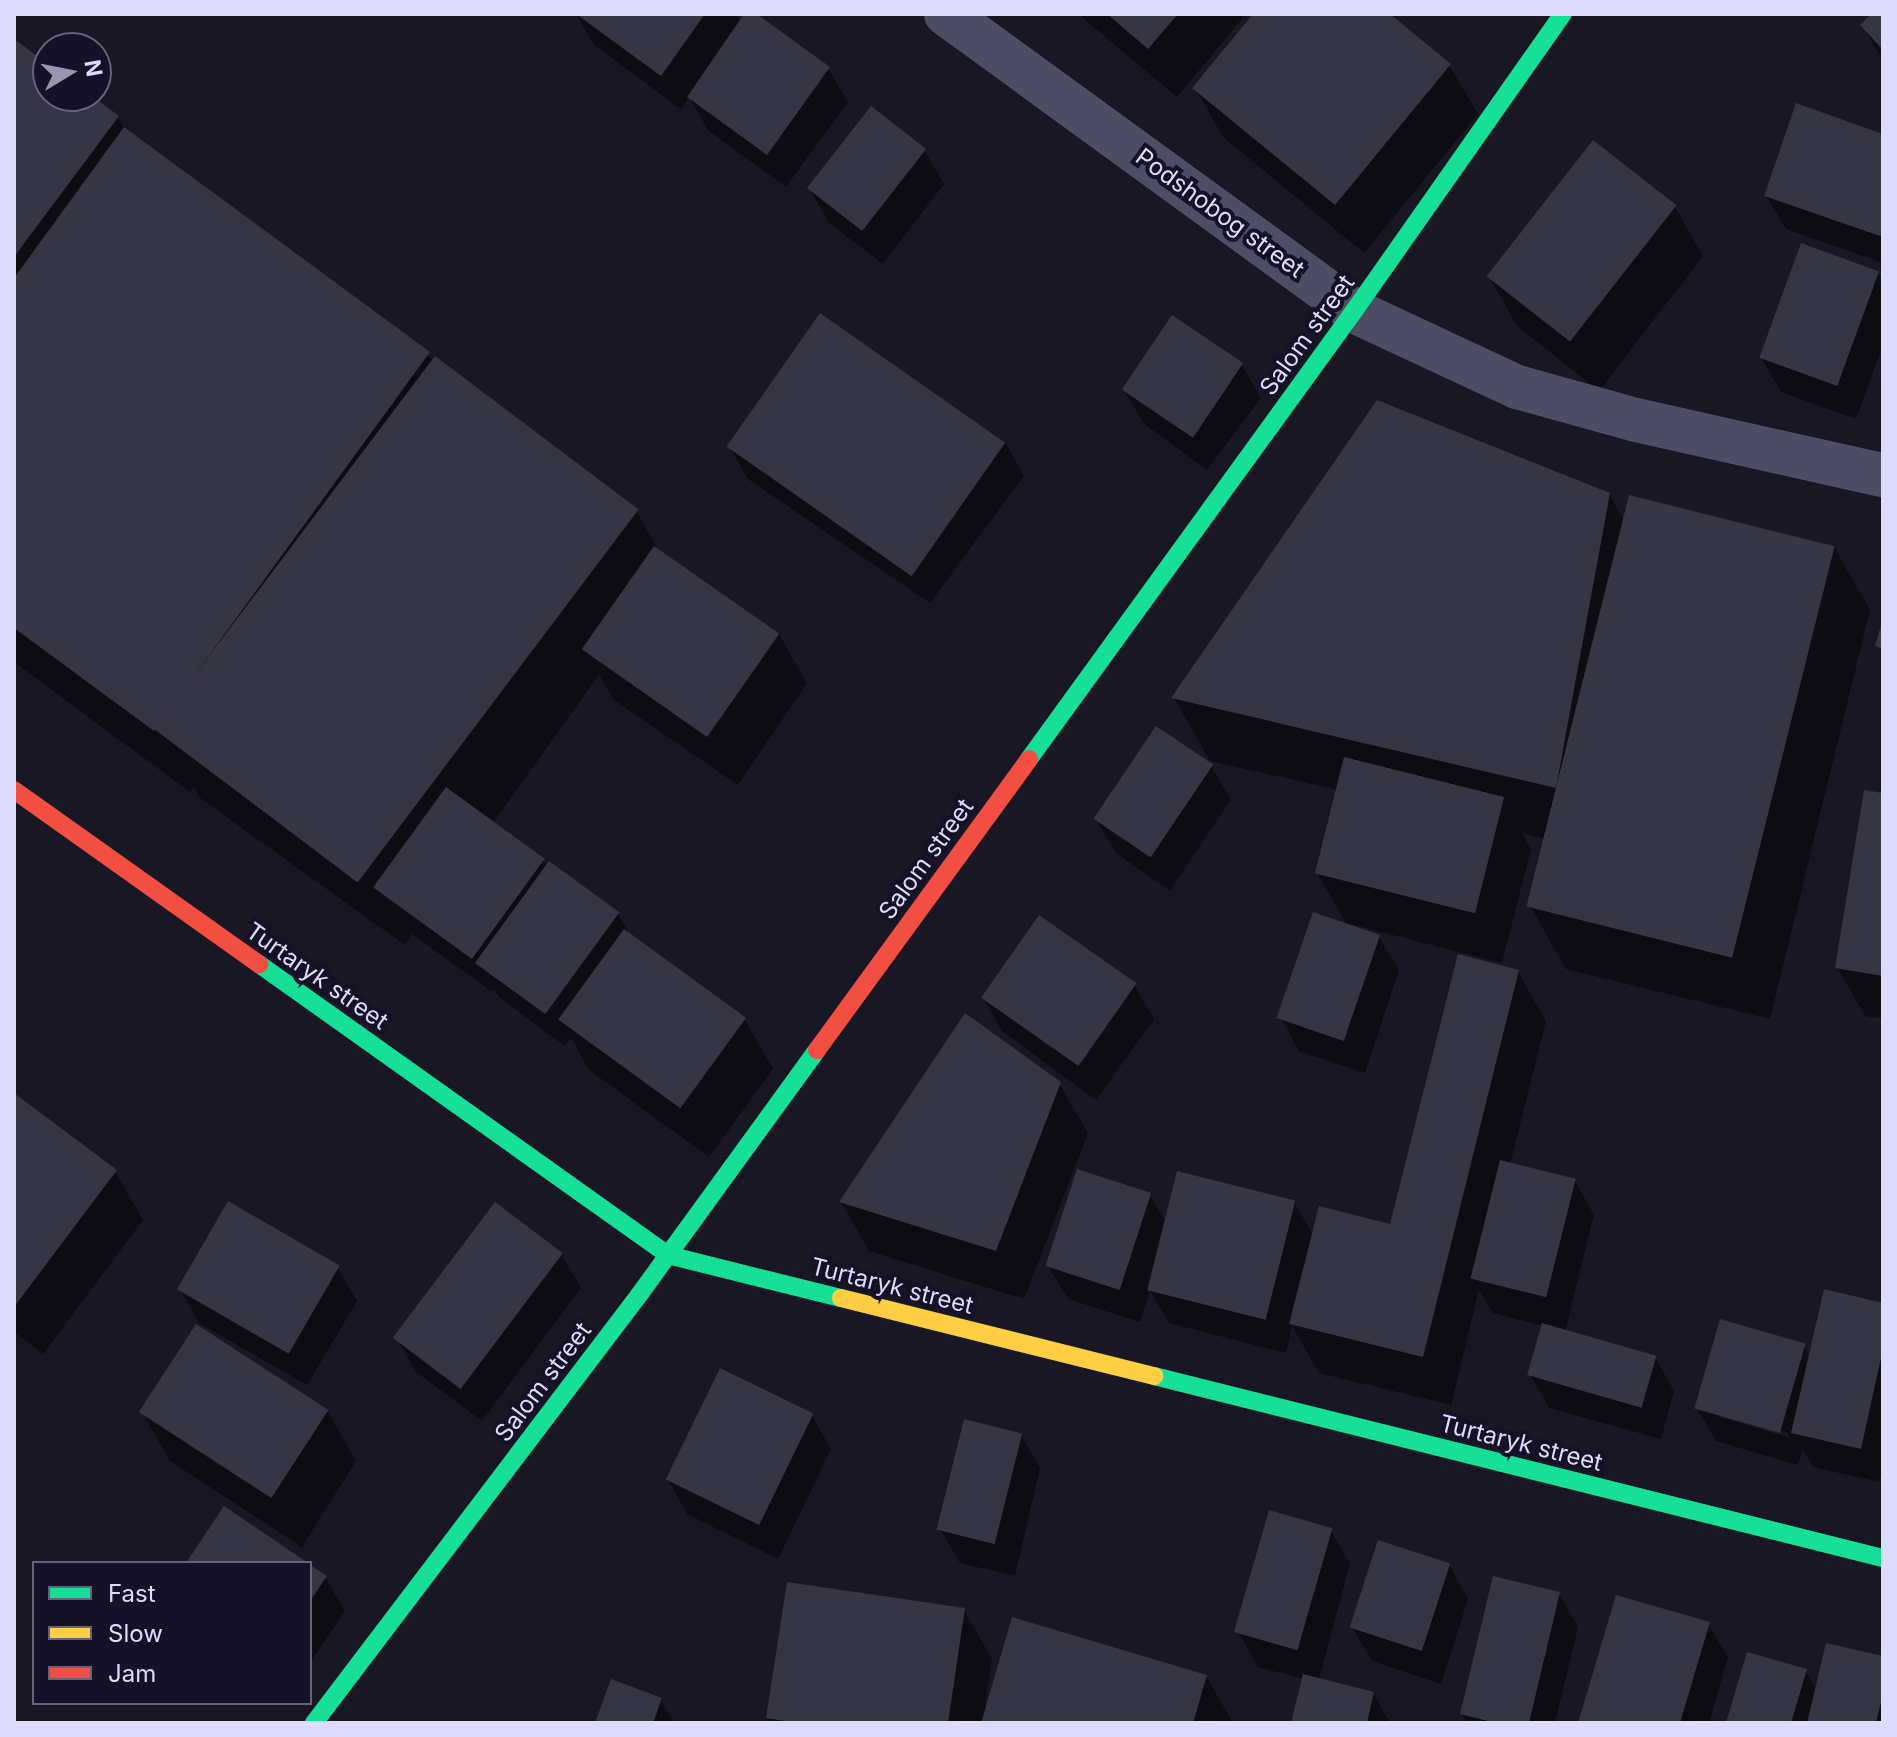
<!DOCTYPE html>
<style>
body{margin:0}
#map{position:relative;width:1897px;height:1737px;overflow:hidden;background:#181723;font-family:Inter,sans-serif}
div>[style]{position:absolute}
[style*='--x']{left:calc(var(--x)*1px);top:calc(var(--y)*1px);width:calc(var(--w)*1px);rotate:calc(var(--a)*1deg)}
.shadow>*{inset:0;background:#0007}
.building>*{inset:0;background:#363544;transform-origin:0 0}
.street>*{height:44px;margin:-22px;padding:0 22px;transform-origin:22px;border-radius:22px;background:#4d4d63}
.fast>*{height:18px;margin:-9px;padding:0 9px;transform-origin:9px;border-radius:9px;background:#16e098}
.slow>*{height:18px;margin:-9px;padding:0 9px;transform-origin:9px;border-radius:9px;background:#ffcf43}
.jam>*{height:18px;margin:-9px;padding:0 9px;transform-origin:9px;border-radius:9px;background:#f24e42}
span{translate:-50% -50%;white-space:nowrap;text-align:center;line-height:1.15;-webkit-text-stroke:8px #151228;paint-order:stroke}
.street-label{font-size:24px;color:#dddbfc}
.frame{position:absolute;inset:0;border:16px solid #dddbfc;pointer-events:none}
.legend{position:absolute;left:32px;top:1561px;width:280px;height:144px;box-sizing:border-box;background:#151228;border:2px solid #65627d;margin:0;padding:10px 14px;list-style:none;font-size:24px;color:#dddbfc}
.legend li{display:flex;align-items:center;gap:16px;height:40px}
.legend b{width:40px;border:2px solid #65627d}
.north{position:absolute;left:32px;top:32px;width:80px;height:80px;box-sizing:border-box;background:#151228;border:2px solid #65627d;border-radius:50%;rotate:80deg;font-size:22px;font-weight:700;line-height:32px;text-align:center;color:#dddbfc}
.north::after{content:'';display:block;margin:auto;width:28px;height:36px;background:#9896b0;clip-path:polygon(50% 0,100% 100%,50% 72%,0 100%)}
</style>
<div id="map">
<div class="shadow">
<div style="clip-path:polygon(576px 14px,736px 14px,741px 22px,747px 14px,754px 14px,828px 68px,848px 102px,786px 187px,708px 130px,689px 97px,681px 109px,594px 45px)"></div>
<div style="clip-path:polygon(1078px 14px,1246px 14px,1177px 97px)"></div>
<div style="clip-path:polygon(1255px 14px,1387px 14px,1449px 65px,1478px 114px,1364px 253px,1223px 137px,1195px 88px)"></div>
<div style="clip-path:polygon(1874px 14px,1883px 14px,1883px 61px,1862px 25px)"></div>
<div style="clip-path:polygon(14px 41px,48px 66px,48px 96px,88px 96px,118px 118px,125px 131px,636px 511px,660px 553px,779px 634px,807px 683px,738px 785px,614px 700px,599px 675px,493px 823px,543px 860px,548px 867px,618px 914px,631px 937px,745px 1020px,773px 1069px,709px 1157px,589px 1070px,571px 1038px,565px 1046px,499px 997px,494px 989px,492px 992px,412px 934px,405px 945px,200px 798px,194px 787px,190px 792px,14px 662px)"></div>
<div style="clip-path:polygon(1883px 136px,1883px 263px,1786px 229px,1766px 196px)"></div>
<div style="clip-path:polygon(924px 150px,944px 184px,883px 264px,829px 223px,810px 190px)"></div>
<div style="clip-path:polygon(1675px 207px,1703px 256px,1599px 391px,1517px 326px,1489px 277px)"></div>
<div style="clip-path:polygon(1878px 273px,1883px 282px,1883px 345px,1856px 419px,1781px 392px,1761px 358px)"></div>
<div style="clip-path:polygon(1241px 364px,1261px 398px,1207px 470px,1144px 424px,1124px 390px)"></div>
<div style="clip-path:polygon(1005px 442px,1024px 476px,930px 603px,748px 479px,729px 446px)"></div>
<div style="clip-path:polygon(1609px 494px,1624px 521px,1834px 547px,1870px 610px,1770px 1019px,1566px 969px,1530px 906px,1546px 839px,1522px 833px,1531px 849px,1502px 963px,1346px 923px,1317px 873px,1338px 790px,1210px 761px,1174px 698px)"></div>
<div style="clip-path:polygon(1211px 766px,1231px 800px,1170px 891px,1116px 853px,1096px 820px)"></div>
<div style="clip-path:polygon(1883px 795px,1883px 1019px,1865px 1016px,1837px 967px)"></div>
<div style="clip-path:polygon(1379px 937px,1399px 970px,1365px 1073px,1299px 1051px,1280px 1017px)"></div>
<div style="clip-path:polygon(1518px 972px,1546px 1021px,1510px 1165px,1575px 1181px,1594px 1215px,1565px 1332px,1655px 1357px,1674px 1391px,1661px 1439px,1549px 1408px,1530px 1374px,1543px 1326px,1493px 1313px,1479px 1290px,1451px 1405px,1319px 1373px,1292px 1326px,1286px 1353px,1169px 1323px,1150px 1291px,1140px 1322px,1068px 1299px,1048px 1266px,1150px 1195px,1166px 1223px,1294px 1202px,1313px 1235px,1392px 1226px)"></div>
<div style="clip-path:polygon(1134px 985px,1154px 1019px,1096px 1100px,1002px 1031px,982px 997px)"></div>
<div style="clip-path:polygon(1059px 1084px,1088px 1133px,1024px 1299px,869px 1251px,841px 1202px)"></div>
<div style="clip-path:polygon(14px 1095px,115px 1171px,143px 1220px,43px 1354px,14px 1332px)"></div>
<div style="clip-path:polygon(561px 1254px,581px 1288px,482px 1421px,416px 1372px,397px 1339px)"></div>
<div style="clip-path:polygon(337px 1267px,357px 1301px,307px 1385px,199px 1323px,180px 1289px)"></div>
<div style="clip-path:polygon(evenodd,1883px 1305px,1883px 1466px,1879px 1482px,1813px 1467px,1803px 1449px,1798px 1465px,1716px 1441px,1696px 1407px,1804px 1346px,1810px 1357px,1883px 1305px,1720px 1413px,1789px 1433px,1788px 1437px,1720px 1417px,1720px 1413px)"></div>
<div style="clip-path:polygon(142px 1412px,328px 1412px,356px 1461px,302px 1547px,170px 1461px)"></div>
<div style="clip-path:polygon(812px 1416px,831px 1449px,778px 1559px,687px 1514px,668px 1480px)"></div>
<div style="clip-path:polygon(1021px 1435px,1040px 1468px,1015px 1576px,960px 1563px,940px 1529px)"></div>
<div style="clip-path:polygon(1330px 1530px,1350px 1563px,1319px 1680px,1373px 1693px,1390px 1723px,1293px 1723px,1304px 1679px,1258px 1667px,1239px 1633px)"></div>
<div style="clip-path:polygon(1449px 1565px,1468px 1599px,1441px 1684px,1372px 1661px,1352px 1627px)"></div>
<div style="clip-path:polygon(310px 1567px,325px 1577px,345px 1611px,310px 1663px)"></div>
<div style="clip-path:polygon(1559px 1594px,1578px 1627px,1555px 1723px,1467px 1723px,1462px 1714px)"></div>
<div style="clip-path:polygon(964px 1610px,992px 1659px,985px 1707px,1206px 1676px,1233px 1723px,771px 1723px,768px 1718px)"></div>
<div style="clip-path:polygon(1708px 1624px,1728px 1657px,1709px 1723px,1580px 1723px)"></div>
<div style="clip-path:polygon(1883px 1658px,1883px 1723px,1728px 1723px,1806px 1671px,1817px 1691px)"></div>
<div style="clip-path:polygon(661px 1700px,674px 1723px,597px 1723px)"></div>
</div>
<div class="building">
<div style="clip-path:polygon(576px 14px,705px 14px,661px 76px)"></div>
<div style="clip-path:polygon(744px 14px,757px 14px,830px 67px,767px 155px,687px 97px)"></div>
<div style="clip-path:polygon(1107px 14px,1178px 14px,1148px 49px)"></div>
<div style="clip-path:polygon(1253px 14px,1390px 14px,1451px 64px,1335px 205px,1192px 88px)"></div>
<div style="clip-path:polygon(1871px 14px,1883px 14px,1883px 50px,1860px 25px)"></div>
<div style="clip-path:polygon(14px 39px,48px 64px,48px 96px,92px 96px,119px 116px,14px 257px)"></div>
<div style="clip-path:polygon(1796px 103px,1883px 134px,1883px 237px,1764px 196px)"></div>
<div style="left:871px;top:106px;width:70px;height:104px;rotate:38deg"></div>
<div style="clip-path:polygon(124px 127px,430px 352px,154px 731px,14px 628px,14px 278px)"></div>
<div style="left:1593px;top:140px;width:106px;height:173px;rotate:38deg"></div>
<div style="left:1801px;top:243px;width:83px;height:122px;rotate:20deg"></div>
<div style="left:820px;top:313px;width:226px;height:163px;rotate:35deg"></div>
<div style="left:1172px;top:315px;width:86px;height:90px;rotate:34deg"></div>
<div style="left:435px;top:356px;width:255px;height:467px;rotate:37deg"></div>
<div style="clip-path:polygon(1377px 400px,1610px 493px,1556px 788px,1171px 698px)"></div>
<div style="left:1629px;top:495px;width:212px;height:424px;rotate:14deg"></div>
<div style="left:654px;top:546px;width:153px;height:126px;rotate:35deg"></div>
<div style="clip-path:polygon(1882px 622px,1883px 622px,1883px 649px,1875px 646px)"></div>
<div style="left:1156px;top:726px;width:69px;height:112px;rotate:34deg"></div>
<div style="left:1344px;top:757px;width:165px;height:120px;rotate:14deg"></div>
<div style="left:446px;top:787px;width:122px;height:124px;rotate:36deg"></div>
<div style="clip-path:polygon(1864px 790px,1883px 793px,1883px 976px,1835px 968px)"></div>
<div style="left:549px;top:861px;width:87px;height:126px;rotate:36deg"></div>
<div style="left:1313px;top:912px;width:71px;height:112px;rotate:19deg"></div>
<div style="left:1039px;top:915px;width:119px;height:101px;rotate:35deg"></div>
<div style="left:624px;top:929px;width:151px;height:112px;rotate:36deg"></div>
<div style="clip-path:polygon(1458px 954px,1519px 970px,1423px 1357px,1289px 1324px,1319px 1206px,1390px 1224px)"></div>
<div style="clip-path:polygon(965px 1013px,1061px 1082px,996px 1251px,839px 1202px)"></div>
<div style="clip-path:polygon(14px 1093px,117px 1170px,14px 1307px)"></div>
<div style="left:1500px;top:1160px;width:78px;height:122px;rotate:14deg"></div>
<div style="left:1077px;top:1169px;width:78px;height:102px;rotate:18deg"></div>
<div style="left:1177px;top:1171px;width:122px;height:123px;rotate:14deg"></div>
<div style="left:228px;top:1201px;width:129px;height:102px;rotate:30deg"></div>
<div style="left:495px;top:1202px;width:85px;height:170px;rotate:37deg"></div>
<div style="clip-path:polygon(1824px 1289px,1883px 1303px,1883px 1349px,1861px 1449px,1791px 1433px)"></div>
<div style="left:1720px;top:1319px;width:89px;height:93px;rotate:16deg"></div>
<div style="left:1542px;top:1323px;width:119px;height:54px;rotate:16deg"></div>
<div style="left:196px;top:1324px;width:158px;height:105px;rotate:33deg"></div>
<div style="left:720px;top:1368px;width:104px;height:124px;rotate:26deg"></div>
<div style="left:964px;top:1419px;width:60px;height:114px;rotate:14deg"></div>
<div style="clip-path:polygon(224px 1506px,308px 1563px,186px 1563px)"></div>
<div style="left:1269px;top:1510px;width:66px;height:127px;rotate:16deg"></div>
<div style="left:1378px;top:1540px;width:76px;height:92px;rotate:18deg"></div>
<div style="clip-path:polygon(310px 1565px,327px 1576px,310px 1601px)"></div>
<div style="clip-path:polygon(1493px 1576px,1560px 1592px,1529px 1723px,1496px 1723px,1460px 1714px)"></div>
<div style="clip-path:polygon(787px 1582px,965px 1608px,948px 1723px,797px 1723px,766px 1718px)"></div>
<div style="clip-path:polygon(1616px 1595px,1710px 1622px,1680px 1723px,1578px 1723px)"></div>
<div style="clip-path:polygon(1012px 1617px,1207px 1675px,1193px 1723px,981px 1723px)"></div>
<div style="clip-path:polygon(1826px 1643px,1883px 1656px,1883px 1694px,1876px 1723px,1807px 1723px)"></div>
<div style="clip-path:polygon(1747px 1652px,1807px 1669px,1791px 1723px,1726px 1723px)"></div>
<div style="clip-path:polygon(1303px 1674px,1374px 1692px,1367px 1723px,1291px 1723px)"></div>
<div style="clip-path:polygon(611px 1679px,662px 1698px,653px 1723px,595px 1723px)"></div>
</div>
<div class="street">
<div style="--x:946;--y:14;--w:505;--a:36.05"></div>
<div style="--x:1354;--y:311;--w:180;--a:25"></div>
<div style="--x:1517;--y:387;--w:123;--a:15.5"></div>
<div style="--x:1636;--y:420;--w:253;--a:12.6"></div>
</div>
<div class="fast">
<div style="--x:1029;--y:759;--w:553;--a:-54.04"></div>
<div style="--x:1354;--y:311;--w:363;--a:-54.9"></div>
<div style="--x:259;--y:964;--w:502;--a:35.43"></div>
<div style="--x:668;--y:1255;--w:178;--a:14"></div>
<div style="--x:1154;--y:1376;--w:751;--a:14.02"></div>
<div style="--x:314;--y:1723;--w:537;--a:-52.79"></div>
<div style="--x:639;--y:1295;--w:303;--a:-54"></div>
</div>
<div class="slow">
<div style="--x:841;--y:1298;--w:323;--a:14"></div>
</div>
<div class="jam">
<div style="--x:14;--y:790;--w:301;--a:35.4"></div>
<div style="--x:817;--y:1050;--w:360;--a:-53.9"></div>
</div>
<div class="street-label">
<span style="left:1220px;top:213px;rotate:36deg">Podshobog street</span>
<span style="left:1307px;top:335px;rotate:-54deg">Salom street</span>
<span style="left:926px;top:859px;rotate:-54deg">Salom street</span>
<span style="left:317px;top:976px;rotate:35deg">Turtaryk street</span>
<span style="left:892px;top:1286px;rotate:14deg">Turtaryk street</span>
<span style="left:543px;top:1382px;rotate:-53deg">Salom street</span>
<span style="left:1521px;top:1443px;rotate:14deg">Turtaryk street</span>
</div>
<div class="frame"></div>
<ul class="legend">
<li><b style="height:10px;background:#16e098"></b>Fast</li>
<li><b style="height:10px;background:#ffcf43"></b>Slow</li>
<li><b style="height:10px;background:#f24e42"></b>Jam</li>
</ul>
<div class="north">N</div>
</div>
